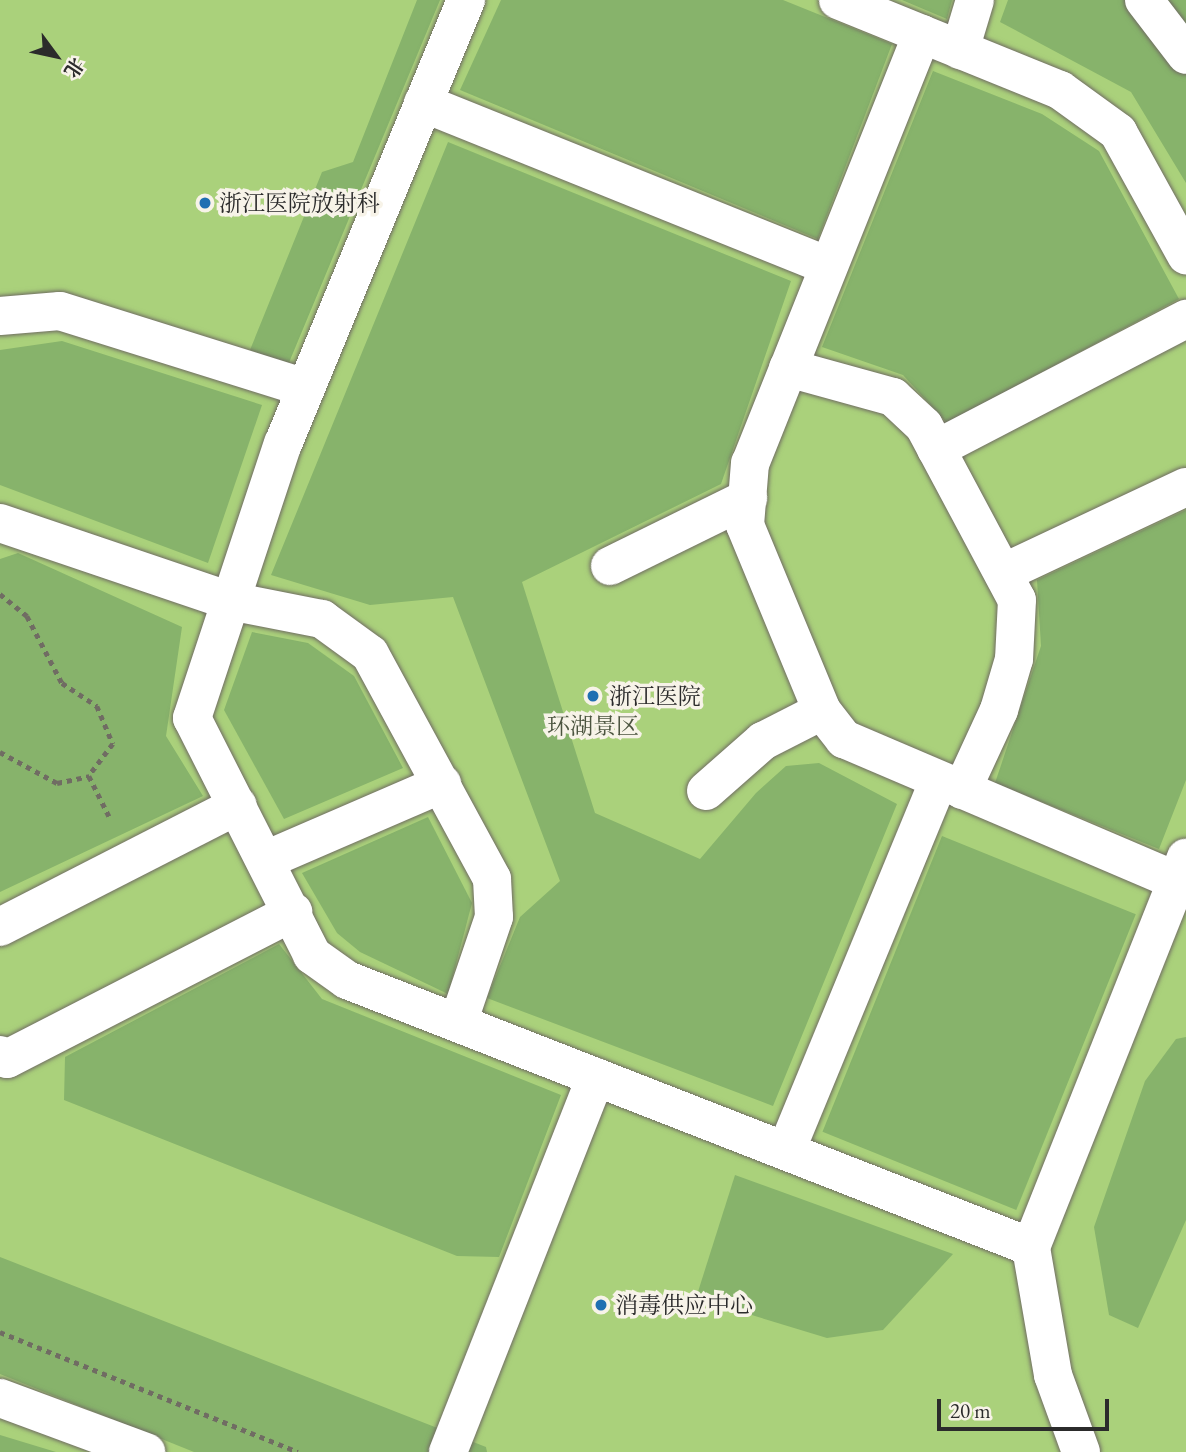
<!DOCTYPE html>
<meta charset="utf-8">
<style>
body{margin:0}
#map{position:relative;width:1186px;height:1452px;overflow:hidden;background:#efe6cc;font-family:"EB Garamond","Noto Serif SC",serif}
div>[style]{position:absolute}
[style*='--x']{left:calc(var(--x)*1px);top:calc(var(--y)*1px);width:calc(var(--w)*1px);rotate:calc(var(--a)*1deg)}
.green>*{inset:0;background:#aad17b;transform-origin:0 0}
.forest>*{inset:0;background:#87b36b;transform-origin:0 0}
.path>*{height:4.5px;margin-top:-2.25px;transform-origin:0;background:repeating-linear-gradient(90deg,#706c63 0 5px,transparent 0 10px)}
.roads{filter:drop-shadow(0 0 2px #706c63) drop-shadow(0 0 2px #706c63)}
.minor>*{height:38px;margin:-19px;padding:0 19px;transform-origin:19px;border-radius:19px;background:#fff}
.dots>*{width:19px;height:19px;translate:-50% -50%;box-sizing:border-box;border:4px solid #f7f3e8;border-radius:50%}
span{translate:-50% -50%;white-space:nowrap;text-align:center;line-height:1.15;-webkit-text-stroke:7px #f7f3e8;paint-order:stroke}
.poi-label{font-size:23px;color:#2b2b2b}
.left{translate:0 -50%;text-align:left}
.park-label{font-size:23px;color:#4b543f}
.north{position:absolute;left:21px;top:21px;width:70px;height:70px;-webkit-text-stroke:5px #f7f3e8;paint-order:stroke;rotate:123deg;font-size:19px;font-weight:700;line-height:28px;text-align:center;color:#2b2b2b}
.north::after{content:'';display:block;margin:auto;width:24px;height:32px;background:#2b2b2b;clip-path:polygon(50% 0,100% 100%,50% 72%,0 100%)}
.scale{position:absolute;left:937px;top:1399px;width:172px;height:32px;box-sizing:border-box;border:4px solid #2b2b2b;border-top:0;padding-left:9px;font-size:21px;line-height:24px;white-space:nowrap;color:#2b2b2b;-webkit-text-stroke:5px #f7f3e8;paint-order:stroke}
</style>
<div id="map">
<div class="green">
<div style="left:0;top:0;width:1186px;height:1452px"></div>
</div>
<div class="forest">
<div style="clip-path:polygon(417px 0,440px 0,288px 365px,250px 350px,322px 172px,353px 162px)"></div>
<div style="clip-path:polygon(501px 0,783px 0,892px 44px,818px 239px,460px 90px)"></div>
<div style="clip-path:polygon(902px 0,952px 0,947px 19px)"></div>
<div style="clip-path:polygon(1008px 0,1186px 0,1186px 183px,1131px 92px,1000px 22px)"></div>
<div style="clip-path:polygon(933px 71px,1042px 114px,1099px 151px,1179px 299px,947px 423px,903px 375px,822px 347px)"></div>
<div style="clip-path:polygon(448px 142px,791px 281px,721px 484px,522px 582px,595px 813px,700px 859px,756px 793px,786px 766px,819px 763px,897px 804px,773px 1106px,487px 998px,520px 917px,560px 881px,453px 597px,370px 605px,271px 575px)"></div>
<div style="clip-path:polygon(62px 341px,262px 405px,208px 563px,0 485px,0 350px)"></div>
<div style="clip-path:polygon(1186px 510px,1186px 780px,1159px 849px,995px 783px,1041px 646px,1037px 580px)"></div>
<div style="clip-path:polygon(18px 553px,182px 627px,166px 736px,203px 796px,0 892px,0 559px)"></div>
<div style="clip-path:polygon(252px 632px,308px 643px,354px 676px,403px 768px,284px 819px,224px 710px)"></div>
<div style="clip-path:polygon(428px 817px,472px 903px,448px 994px,360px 952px,337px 933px,302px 873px)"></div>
<div style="left:942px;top:836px;width:209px;height:319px;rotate:22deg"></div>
<div style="clip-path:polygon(279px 944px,322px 999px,561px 1095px,499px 1257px,457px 1256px,64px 1100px,65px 1057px)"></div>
<div style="clip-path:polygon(1186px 1037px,1186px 1220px,1138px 1328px,1109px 1315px,1094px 1227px,1145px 1081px,1176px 1039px)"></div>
<div style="clip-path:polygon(735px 1175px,953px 1254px,883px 1330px,827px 1338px,696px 1298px)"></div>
<div style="clip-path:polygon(0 1257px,486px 1447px,487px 1452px,194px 1452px,0 1374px)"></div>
<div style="clip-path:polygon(0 1435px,56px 1452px,0 1452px)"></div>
</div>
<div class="path">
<div style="--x:0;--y:594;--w:35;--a:39"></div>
<div style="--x:27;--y:616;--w:76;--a:62.4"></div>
<div style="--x:62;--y:683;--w:42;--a:33.3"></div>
<div style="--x:97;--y:706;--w:41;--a:67.2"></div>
<div style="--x:113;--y:744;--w:40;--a:127"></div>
<div style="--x:0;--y:752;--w:65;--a:28.5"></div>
<div style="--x:57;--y:783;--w:33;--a:-12"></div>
<div style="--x:89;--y:776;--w:45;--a:63.4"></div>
<div style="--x:0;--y:1332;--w:321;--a:21.9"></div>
</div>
<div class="roads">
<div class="minor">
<div style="--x:466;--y:0;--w:479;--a:112.4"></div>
<div style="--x:283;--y:443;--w:290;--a:108.3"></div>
<div style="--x:192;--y:718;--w:266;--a:63.1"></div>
<div style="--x:312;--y:955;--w:43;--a:35.5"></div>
<div style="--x:347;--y:980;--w:734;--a:21.32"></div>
<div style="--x:838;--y:0;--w:240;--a:22.1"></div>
<div style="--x:1060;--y:90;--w:72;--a:35.9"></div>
<div style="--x:1118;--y:132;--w:141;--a:61.1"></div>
<div style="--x:1144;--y:0;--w:69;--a:52.6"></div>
<div style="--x:922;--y:34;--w:462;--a:111.8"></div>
<div style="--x:750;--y:463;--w:62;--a:94.6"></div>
<div style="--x:745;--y:525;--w:201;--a:67.5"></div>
<div style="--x:822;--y:711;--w:36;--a:52"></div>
<div style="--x:844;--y:739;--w:362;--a:23.1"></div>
<div style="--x:960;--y:50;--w:52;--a:-73.3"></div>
<div style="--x:423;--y:103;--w:437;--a:21.9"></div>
<div style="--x:0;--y:316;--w:60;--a:-4.8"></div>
<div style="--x:60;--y:311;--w:257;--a:17.4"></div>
<div style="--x:788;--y:368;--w:109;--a:15.4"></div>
<div style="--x:893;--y:397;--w:42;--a:43.1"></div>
<div style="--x:924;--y:426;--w:197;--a:61.9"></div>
<div style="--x:1017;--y:600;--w:59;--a:92.9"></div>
<div style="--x:1014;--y:659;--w:53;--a:106.4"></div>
<div style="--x:999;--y:710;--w:88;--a:114.8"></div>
<div style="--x:936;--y:449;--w:282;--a:-27.5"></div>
<div style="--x:0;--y:523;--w:243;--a:18.7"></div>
<div style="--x:230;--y:601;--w:94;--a:11.1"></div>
<div style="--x:322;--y:619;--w:59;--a:36.1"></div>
<div style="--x:370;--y:654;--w:256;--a:61.5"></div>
<div style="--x:492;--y:879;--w:38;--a:87"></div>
<div style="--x:494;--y:917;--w:112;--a:108.8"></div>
<div style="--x:610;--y:566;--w:154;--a:-26.2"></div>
<div style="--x:1003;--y:573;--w:202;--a:-25.2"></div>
<div style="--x:706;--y:791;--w:76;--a:-41.3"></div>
<div style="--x:763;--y:741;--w:66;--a:-27"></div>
<div style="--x:266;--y:860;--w:192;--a:-23.4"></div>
<div style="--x:0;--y:927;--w:267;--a:-27.1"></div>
<div style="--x:0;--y:1055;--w:8;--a:30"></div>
<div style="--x:7;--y:1059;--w:322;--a:-27.2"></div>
<div style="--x:786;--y:1151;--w:401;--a:-67.6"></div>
<div style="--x:0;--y:1398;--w:156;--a:20.3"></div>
<div style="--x:448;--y:1452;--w:403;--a:-68.5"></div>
<div style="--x:1081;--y:1452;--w:82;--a:-110"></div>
<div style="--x:1053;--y:1375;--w:130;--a:-99.8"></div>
<div style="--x:1031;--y:1247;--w:419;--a:-68.3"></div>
</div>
</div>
<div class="dots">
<div style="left:205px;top:203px;background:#1f6fb2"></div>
<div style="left:593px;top:696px;background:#1f6fb2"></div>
<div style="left:601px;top:1305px;background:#1f6fb2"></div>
</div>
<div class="poi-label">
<span class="left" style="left:219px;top:203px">浙江医院放射科</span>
<span class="left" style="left:609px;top:696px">浙江医院</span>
<span class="left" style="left:615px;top:1305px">消毒供应中心</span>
</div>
<div class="park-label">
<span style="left:593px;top:726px">环湖景区</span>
</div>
<div class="north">北</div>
<div class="scale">20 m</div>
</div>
